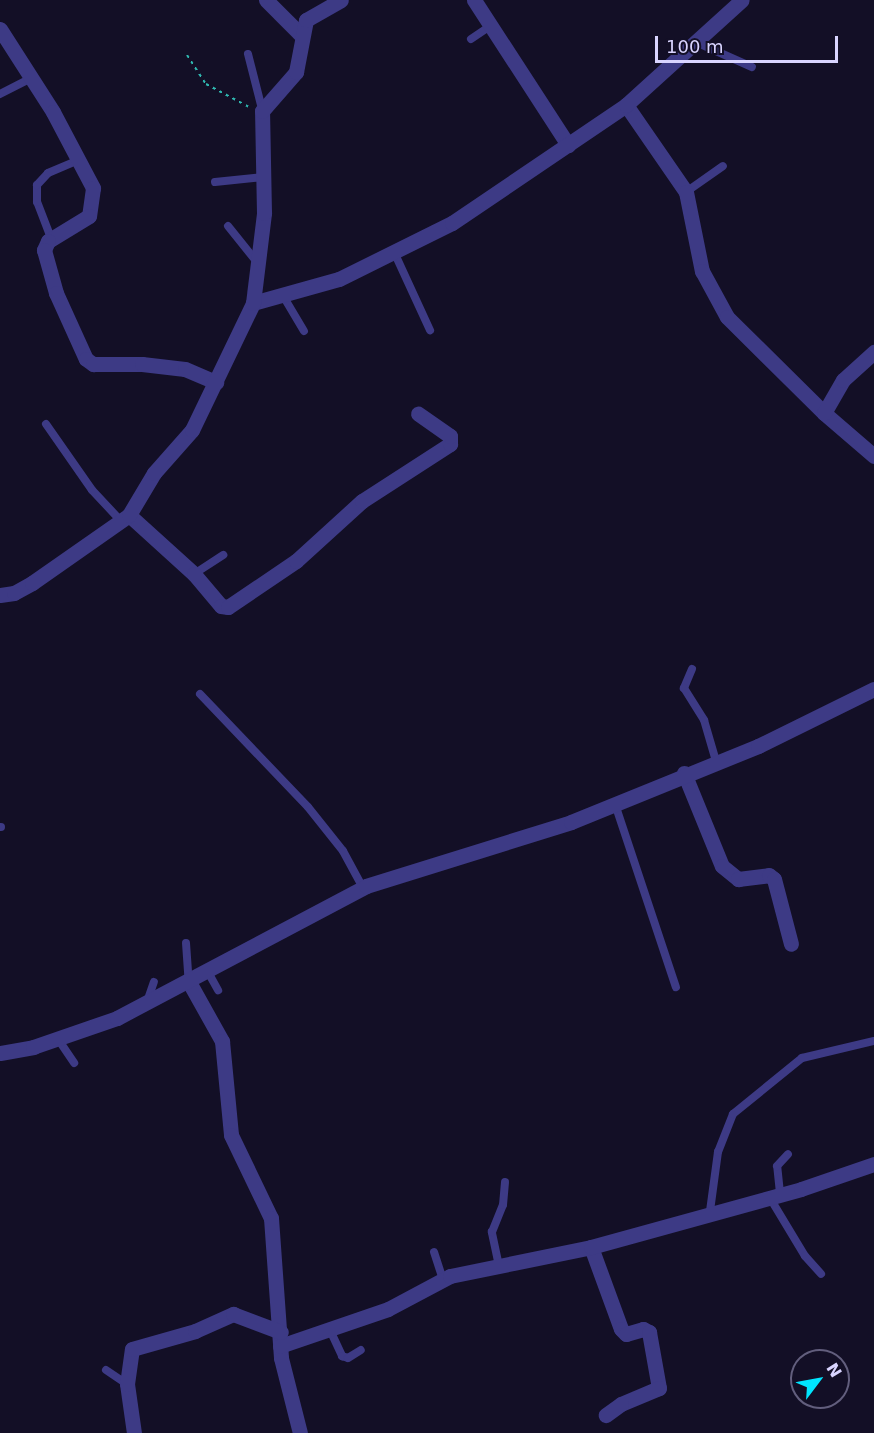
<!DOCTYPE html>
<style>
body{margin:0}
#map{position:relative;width:874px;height:1433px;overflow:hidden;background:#130f26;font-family:"DejaVu Sans",sans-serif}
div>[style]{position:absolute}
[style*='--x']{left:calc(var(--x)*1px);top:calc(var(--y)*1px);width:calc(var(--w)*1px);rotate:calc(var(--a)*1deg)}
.path>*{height:2px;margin-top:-1px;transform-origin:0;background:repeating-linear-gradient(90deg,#2fb8b0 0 3px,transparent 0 7.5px)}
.service>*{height:8px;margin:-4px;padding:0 4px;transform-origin:4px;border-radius:4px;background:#3d3a85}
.minor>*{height:15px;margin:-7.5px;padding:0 7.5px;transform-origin:7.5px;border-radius:7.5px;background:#3d3a85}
span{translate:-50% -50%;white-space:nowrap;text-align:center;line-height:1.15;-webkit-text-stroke:6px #130f26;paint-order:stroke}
.north{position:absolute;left:790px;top:1349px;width:60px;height:60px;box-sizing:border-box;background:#130f26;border:2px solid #625e7d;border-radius:50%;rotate:58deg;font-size:16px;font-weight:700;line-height:24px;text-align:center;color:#d9d4ff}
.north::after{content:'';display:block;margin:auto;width:21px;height:27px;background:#00e5ff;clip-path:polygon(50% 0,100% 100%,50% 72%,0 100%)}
.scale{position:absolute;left:655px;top:36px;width:183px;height:27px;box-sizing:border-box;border:3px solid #d9d4ff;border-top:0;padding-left:8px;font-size:18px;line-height:21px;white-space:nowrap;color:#d9d4ff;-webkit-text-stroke:4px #130f26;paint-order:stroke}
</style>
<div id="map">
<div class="path">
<div style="--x:187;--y:55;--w:35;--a:57"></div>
<div style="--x:206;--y:84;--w:49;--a:28.1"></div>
</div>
<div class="service">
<div style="--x:471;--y:39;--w:25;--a:-34"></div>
<div style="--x:698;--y:43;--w:59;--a:24"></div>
<div style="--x:248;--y:54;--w:57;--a:75.7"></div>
<div style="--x:0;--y:94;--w:36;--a:-27"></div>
<div style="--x:215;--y:182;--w:48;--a:-5.9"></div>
<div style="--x:686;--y:192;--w:45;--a:-35.1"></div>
<div style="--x:228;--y:226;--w:45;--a:51.3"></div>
<div style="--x:51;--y:238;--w:39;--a:-111"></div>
<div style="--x:37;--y:202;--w:17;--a:-90"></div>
<div style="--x:37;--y:185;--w:16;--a:-47"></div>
<div style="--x:48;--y:173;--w:33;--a:-23"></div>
<div style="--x:395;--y:254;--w:84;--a:65.3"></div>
<div style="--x:282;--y:294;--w:43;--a:59.3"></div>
<div style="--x:46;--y:424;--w:80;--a:55.1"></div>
<div style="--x:92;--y:490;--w:42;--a:46.9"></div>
<div style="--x:194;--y:574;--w:35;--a:-33"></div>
<div style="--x:692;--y:669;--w:21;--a:113"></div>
<div style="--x:684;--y:688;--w:38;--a:58"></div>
<div style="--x:704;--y:720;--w:43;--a:73.7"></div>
<div style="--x:200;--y:694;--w:156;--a:46.3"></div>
<div style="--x:308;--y:807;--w:56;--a:51.5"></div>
<div style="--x:343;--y:851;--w:42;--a:61.6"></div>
<div style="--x:615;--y:804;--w:193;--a:71.6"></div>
<div style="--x:0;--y:827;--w:1;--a:0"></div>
<div style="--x:186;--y:943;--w:39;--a:86"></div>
<div style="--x:208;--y:972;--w:21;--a:61"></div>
<div style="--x:148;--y:999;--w:18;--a:-71"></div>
<div style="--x:58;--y:1039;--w:29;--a:56"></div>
<div style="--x:780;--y:1193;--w:27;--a:-96"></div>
<div style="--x:777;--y:1166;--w:16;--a:-47"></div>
<div style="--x:770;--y:1198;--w:68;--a:58.9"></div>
<div style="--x:805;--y:1256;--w:24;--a:48"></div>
<div style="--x:710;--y:1211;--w:60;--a:-82.3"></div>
<div style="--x:718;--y:1152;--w:41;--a:-68.5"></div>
<div style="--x:733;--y:1114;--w:89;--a:-39.1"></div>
<div style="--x:802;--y:1058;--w:74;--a:-13.3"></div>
<div style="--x:434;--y:1252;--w:29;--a:72"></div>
<div style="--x:499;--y:1266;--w:35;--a:-102"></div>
<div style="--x:492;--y:1232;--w:29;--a:-68"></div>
<div style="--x:503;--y:1205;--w:23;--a:-85"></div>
<div style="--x:330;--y:1330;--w:29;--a:65"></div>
<div style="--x:342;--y:1356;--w:6;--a:18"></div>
<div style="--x:348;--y:1358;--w:15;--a:-32"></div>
<div style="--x:106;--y:1370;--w:25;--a:34"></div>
</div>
<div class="minor">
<div style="--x:266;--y:0;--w:49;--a:45"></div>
<div style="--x:474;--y:0;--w:173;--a:57"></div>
<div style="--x:0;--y:29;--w:98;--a:57.4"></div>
<div style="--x:53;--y:112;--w:86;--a:62.2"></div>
<div style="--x:93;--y:188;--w:28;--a:98"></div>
<div style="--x:89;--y:216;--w:48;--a:148.6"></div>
<div style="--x:48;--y:241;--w:10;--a:114"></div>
<div style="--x:44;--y:250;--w:45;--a:74.4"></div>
<div style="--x:56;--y:293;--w:72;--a:65.6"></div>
<div style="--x:86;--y:359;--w:9;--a:36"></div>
<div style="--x:93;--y:364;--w:49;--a:0"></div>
<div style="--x:142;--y:364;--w:43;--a:6.6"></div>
<div style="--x:185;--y:369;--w:34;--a:23"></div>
<div style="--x:626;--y:105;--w:106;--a:55.4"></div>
<div style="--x:686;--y:192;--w:81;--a:78.6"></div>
<div style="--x:702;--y:271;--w:52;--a:61.5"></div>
<div style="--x:727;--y:317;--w:136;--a:44.7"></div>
<div style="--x:824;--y:413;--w:66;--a:40.7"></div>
<div style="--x:253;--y:303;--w:89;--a:-15.6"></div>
<div style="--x:339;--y:279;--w:126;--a:-26.4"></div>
<div style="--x:452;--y:223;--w:210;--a:-34.1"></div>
<div style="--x:626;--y:105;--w:156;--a:-42.2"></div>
<div style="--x:824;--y:413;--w:38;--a:-60"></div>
<div style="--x:843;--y:380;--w:42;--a:-42.1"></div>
<div style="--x:129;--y:515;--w:88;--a:42.2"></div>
<div style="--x:194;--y:574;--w:42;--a:49.8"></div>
<div style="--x:221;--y:606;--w:7;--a:8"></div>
<div style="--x:228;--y:607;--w:82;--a:-34.1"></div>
<div style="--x:296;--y:561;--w:89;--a:-42.3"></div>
<div style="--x:362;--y:501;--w:105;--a:-32.9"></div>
<div style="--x:450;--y:444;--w:8;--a:-90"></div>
<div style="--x:450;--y:436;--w:39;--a:-145"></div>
<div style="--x:0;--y:595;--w:14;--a:-8"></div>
<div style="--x:14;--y:593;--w:21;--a:-29"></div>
<div style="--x:32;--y:583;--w:118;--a:-35"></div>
<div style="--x:129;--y:515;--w:49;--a:-59.2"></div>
<div style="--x:154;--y:473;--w:57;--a:-48.5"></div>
<div style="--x:192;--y:430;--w:141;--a:-64.3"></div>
<div style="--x:253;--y:303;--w:91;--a:-83"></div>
<div style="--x:264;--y:213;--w:102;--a:-91.1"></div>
<div style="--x:262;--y:111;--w:52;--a:-48.9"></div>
<div style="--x:296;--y:72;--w:53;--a:-79.1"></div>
<div style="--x:306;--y:20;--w:40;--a:-29.7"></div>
<div style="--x:684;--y:773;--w:100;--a:67.8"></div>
<div style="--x:722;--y:866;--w:21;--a:39"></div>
<div style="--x:738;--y:879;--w:31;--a:-7"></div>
<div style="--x:769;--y:875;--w:6;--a:39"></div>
<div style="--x:774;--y:879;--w:67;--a:75.3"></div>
<div style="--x:189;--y:982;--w:68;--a:60.8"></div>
<div style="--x:222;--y:1041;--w:94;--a:84.5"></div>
<div style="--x:231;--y:1135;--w:92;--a:64.3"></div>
<div style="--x:271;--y:1218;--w:140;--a:85.9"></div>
<div style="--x:281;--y:1358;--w:77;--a:75.8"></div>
<div style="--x:0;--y:1053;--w:34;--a:-10"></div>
<div style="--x:33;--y:1047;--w:89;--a:-19"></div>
<div style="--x:117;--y:1018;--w:282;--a:-27.9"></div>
<div style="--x:366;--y:886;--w:215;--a:-17.3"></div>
<div style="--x:571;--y:822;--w:202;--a:-22.1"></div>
<div style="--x:758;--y:746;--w:129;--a:-26.2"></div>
<div style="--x:591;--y:1247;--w:87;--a:69.9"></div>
<div style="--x:621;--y:1329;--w:7;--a:45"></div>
<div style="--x:626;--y:1334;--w:18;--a:-16"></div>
<div style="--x:643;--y:1329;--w:7;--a:27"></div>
<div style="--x:649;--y:1332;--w:57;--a:79.9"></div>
<div style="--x:659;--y:1388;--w:41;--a:157.2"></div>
<div style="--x:621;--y:1404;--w:19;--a:144"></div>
<div style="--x:280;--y:1346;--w:114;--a:-18.9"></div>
<div style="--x:388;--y:1309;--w:70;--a:-28"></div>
<div style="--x:450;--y:1276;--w:144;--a:-11.6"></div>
<div style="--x:591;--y:1247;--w:218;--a:-15.4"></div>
<div style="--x:801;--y:1189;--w:77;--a:-18.9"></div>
<div style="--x:134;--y:1433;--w:49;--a:-98.1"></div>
<div style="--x:127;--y:1384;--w:35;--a:-82"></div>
<div style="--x:132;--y:1349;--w:66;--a:-15.9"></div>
<div style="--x:195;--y:1331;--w:42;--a:-24.1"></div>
<div style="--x:233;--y:1314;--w:51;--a:20.6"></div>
</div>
<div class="north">N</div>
<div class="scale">100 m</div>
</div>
